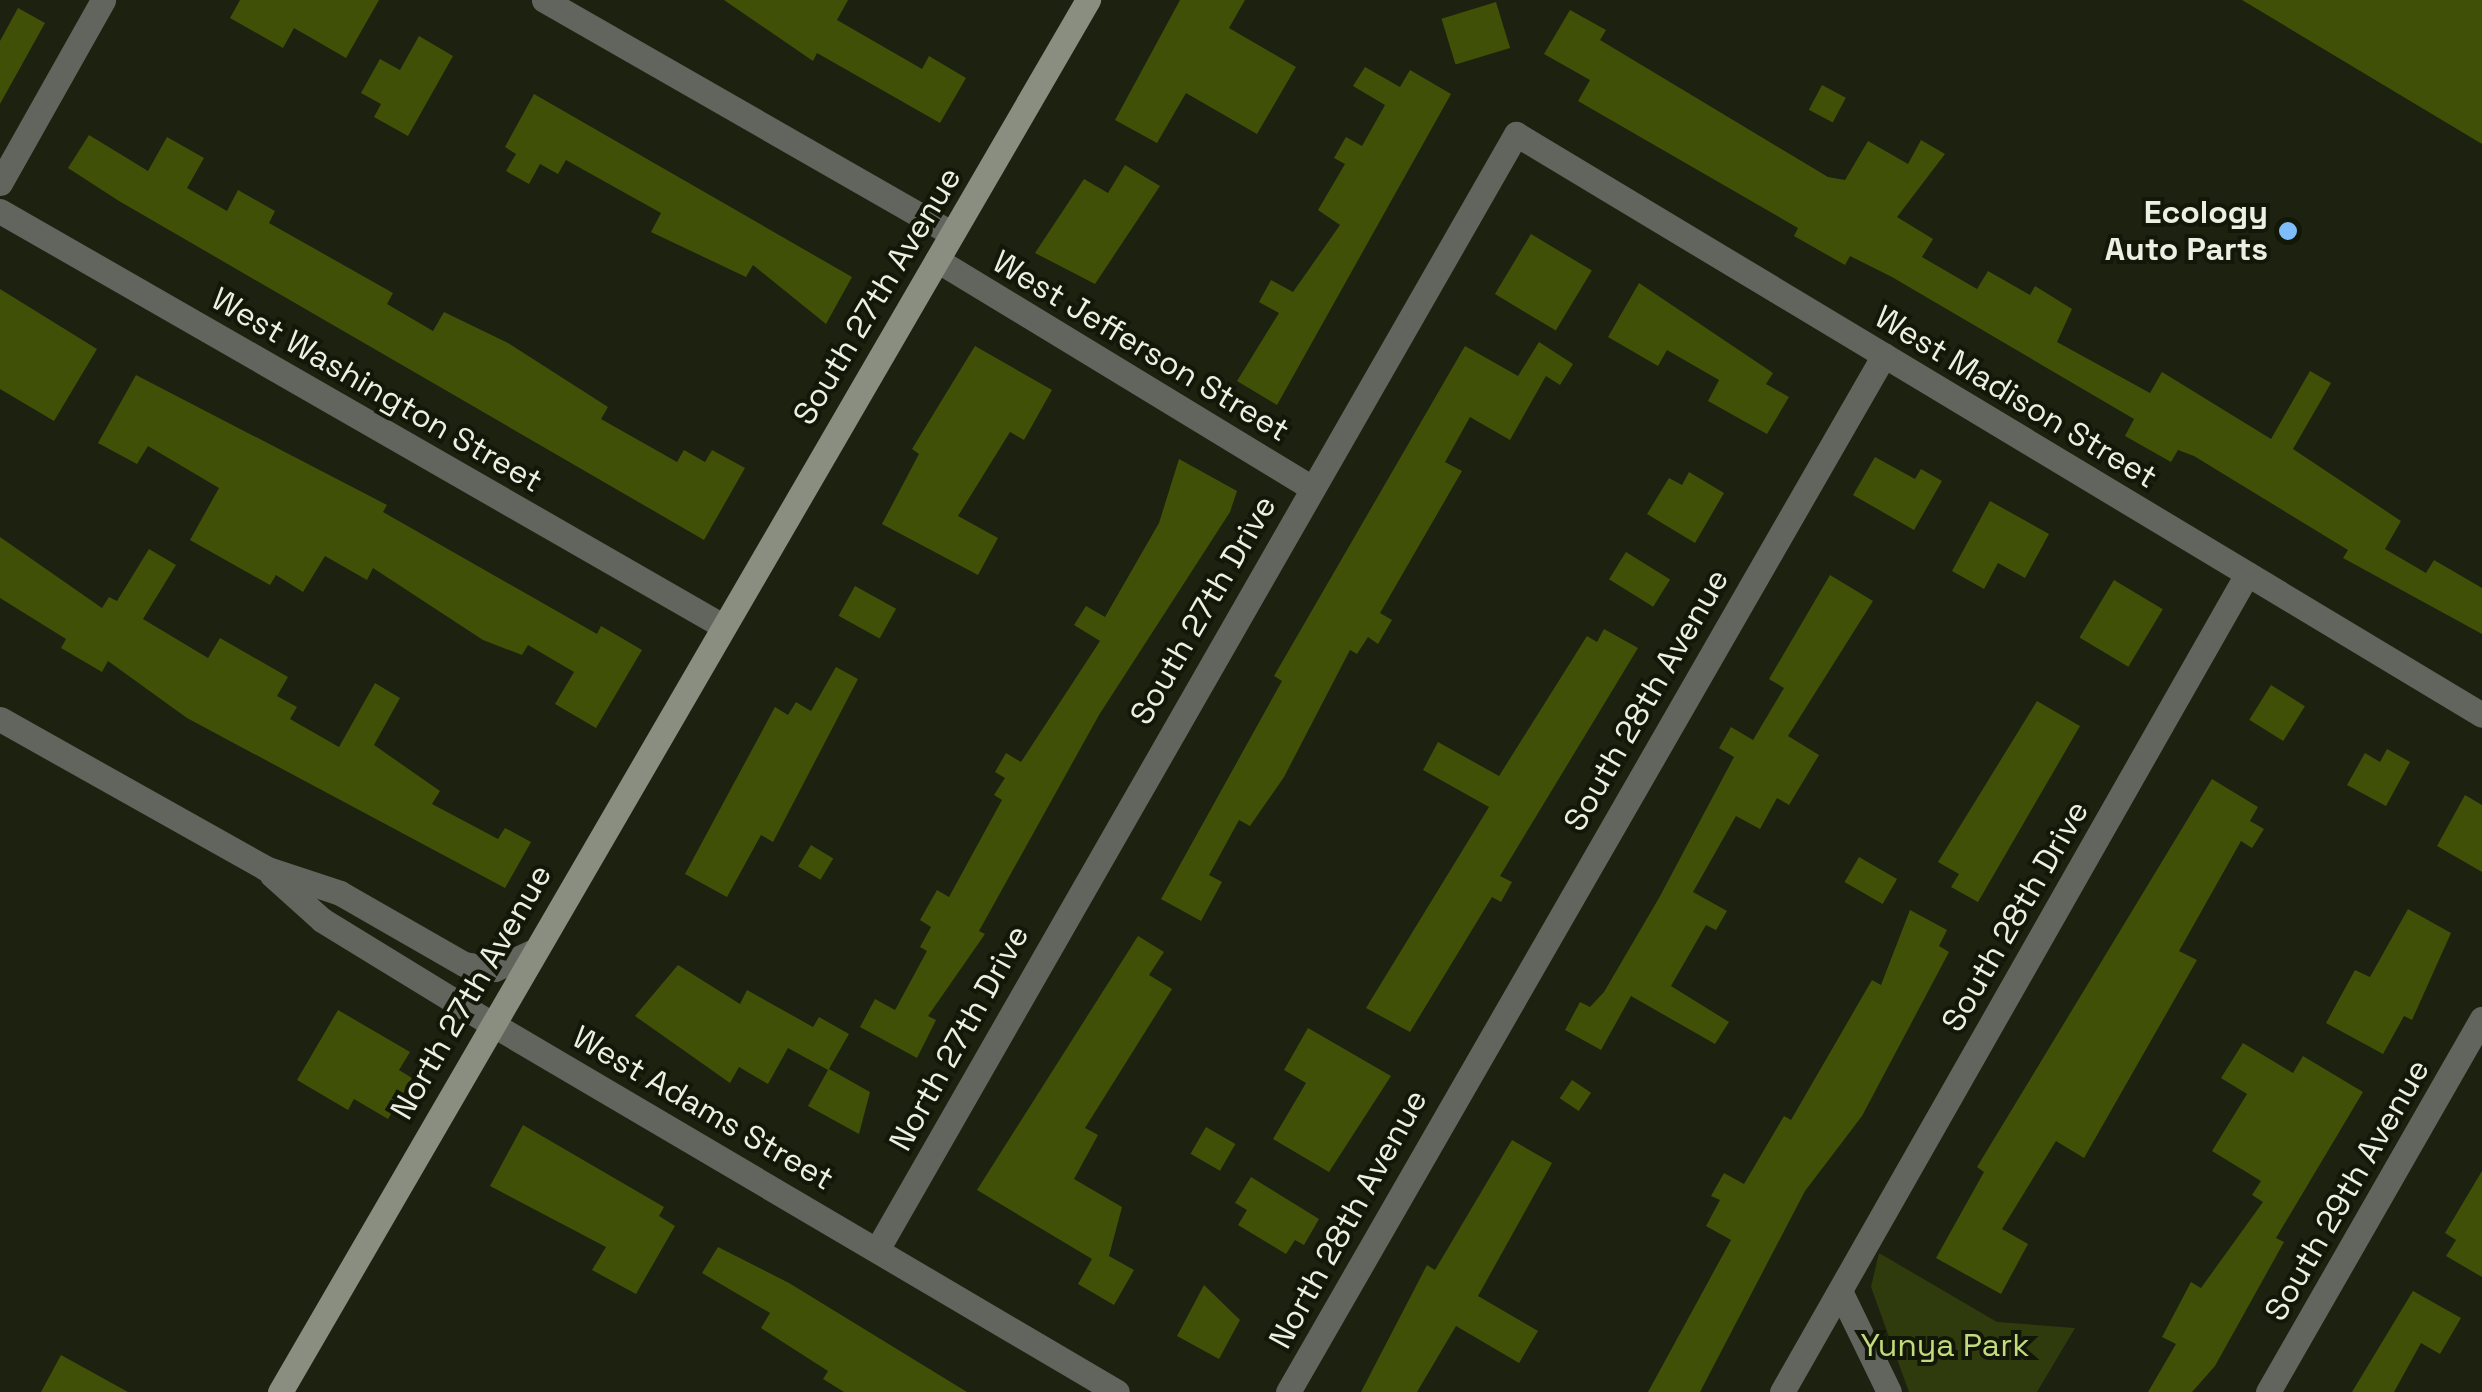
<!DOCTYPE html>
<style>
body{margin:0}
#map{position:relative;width:2482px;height:1392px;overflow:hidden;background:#1c2110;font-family:"Space Grotesk",sans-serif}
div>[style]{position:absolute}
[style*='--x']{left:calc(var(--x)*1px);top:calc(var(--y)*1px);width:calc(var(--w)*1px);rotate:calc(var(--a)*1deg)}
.green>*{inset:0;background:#303b0d}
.building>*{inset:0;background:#415007;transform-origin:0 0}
.minor>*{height:25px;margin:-12.5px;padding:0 12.5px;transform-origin:12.5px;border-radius:12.5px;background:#62655d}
.tertiary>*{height:25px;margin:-12.5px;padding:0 12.5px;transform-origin:12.5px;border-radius:12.5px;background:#62655d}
.secondary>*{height:25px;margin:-12.5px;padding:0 12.5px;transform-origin:12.5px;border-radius:12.5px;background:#898e80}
.dots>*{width:28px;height:28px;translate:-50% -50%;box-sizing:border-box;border:5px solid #131707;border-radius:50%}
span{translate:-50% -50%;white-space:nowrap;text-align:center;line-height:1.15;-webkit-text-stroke:8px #131707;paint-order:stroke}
.poi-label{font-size:32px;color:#ecefe4;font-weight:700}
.right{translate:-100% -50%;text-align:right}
.street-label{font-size:32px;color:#ecefe4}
.park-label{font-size:32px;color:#c2dc7d}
</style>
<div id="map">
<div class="green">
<div style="clip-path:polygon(1879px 1253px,1997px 1322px,2075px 1328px,2037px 1392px,1909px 1392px,1871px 1287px)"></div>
</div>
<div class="building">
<div style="clip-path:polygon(240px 0,379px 0,346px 58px,294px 28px,283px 48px,230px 18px)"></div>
<div style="clip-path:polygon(724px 0,848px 0,837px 20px,922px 69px,929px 56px,966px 78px,940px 123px,817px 53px,813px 61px)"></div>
<div style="clip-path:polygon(1180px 0,1245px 0,1229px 28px,1296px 67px,1257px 134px,1186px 93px,1157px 143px,1115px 120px)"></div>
<div style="clip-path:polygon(2242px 0,2482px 0,2482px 144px)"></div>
<div style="left:1496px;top:2px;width:48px;height:57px;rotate:73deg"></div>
<div style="clip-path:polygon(18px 8px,45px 23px,0 104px,0 41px)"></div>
<div style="clip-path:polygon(1570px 10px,1606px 30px,1600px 40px,1828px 177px,1845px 180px,1868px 141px,1908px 164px,1921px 140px,1945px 154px,1897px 217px,1933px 239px,1922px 257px,1977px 289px,1988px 271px,2030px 295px,2035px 286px,2072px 309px,2057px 342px,2150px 393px,2162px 372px,2271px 439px,2310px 371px,2331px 383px,2293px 449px,2401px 521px,2385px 549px,2426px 573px,2434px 560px,2482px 588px,2482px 634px,2343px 558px,2348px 550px,2194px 456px,2178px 450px,2171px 462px,2125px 436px,2134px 419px,1892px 277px,1850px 256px,1845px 265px,1794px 236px,1798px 228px,1578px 101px,1590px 80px,1544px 54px)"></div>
<div style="clip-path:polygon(419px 36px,453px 56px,408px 136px,374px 117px,381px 104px,361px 93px,380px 59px,400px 70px)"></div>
<div style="clip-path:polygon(1365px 67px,1400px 87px,1410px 70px,1451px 94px,1277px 405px,1237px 381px,1279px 313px,1259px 302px,1271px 280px,1293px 292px,1340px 225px,1318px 210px,1345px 164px,1334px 158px,1346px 137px,1362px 146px,1385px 105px,1353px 86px)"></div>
<div style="left:1822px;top:85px;width:27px;height:28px;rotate:28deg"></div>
<div style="clip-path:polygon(534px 94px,852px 277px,826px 324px,753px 265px,746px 277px,651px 232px,661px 213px,566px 160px,558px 174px,540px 164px,529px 184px,506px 171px,516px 154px,505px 147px)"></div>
<div style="clip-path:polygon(89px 135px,148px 171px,167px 137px,204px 158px,187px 188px,227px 211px,238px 190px,275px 211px,269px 223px,393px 293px,387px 304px,433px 331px,444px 312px,508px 343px,608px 407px,601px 419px,677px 462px,684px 450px,705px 462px,712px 450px,745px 468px,704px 540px,119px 201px,68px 168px)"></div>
<div style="clip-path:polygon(1125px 165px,1160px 186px,1095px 284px,1035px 253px,1084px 179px,1108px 193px)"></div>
<div style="left:1531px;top:234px;width:71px;height:70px;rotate:31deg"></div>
<div style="clip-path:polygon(1639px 283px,1773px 373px,1766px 384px,1789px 397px,1767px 434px,1708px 401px,1719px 380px,1667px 350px,1658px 366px,1608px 337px)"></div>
<div style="clip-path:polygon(0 289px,97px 349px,54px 421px,0 389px)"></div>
<div style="clip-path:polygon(1539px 342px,1573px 364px,1560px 385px,1546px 376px,1510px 440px,1470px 417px,1445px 462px,1462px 471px,1380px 613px,1392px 620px,1378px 644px,1368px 637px,1357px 654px,1350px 650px,1284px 777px,1250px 826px,1239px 820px,1209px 875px,1222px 882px,1201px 921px,1161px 899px,1282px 681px,1274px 676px,1465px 346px,1518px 376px)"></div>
<div style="clip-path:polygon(975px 346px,1052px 390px,1024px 440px,1010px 432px,958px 516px,998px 538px,978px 575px,882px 524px,919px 454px,912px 449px)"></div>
<div style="clip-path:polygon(136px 375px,387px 505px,383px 512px,597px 634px,601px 626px,642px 650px,596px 728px,555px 704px,574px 672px,528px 645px,522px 655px,483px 640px,373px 568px,367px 580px,325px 556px,303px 592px,276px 575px,270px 585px,190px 540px,219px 488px,148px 446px,137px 464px,98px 443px)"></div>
<div style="clip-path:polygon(1875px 457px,1915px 479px,1921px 469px,1942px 481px,1914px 530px,1853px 495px)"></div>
<div style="clip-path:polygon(1179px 459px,1237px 491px,1230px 512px,1099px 715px,979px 931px,985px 934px,928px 1016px,936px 1020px,917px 1058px,860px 1027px,875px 999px,895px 1010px,927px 951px,920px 947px,931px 927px,920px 920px,937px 890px,949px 897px,1002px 800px,994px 795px,1005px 778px,995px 772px,1006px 753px,1021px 762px,1100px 641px,1074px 625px,1086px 606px,1105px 617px,1159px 523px)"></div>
<div style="clip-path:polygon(1689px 472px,1724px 493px,1695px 543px,1647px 514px,1669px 478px,1682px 485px)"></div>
<div style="clip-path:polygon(1990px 501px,2049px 534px,2025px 578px,1998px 563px,1984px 589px,1952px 571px)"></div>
<div style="clip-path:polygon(0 537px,102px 608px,109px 597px,117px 601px,149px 549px,176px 565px,143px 619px,208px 658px,220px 638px,288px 677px,277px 696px,297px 707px,290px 719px,339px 747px,375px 683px,400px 698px,374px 745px,440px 791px,432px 804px,498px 839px,505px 828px,531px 842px,505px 888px,187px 718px,108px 661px,102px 672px,61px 648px,66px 639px,0 598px)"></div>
<div style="left:1626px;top:552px;width:52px;height:32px;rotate:32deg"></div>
<div style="clip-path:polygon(1830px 575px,1873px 601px,1788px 736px,1819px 755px,1789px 805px,1777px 798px,1760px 829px,1736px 816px,1693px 892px,1727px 911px,1716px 930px,1706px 925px,1671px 986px,1729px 1022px,1715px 1044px,1631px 996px,1601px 1050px,1565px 1030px,1580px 1002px,1590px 1007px,1604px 992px,1659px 898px,1734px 757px,1719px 748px,1731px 727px,1753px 740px,1784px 688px,1769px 679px)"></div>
<div style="left:2114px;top:580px;width:57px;height:67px;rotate:31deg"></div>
<div style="left:855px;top:586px;width:47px;height:34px;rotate:29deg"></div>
<div style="clip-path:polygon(1604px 629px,1638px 648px,1500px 876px,1512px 882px,1501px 902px,1492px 897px,1410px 1032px,1366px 1008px,1489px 807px,1423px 770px,1438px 742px,1499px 776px,1587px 636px,1597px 642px)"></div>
<div style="clip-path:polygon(836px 667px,858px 679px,773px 842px,761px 835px,727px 897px,685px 874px,775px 707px,788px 715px,796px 702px,811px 711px)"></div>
<div style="left:2271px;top:685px;width:40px;height:41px;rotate:32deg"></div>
<div style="clip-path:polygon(2037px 701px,2080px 726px,1978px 902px,1951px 887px,1959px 874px,1938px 862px)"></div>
<div style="clip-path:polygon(2387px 749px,2410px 762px,2386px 806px,2347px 785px,2365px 753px,2380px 762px)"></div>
<div style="clip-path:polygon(2212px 779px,2258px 807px,2250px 821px,2264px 829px,2252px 848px,2241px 841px,2179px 951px,2197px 960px,2084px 1158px,2056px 1141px,2002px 1229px,2028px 1244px,2001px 1294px,1936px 1258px,1984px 1172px,1977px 1167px)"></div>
<div style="clip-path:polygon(2465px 795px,2482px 805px,2482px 872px,2437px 846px)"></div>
<div style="left:811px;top:845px;width:26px;height:25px;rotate:31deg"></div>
<div style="left:1859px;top:857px;width:44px;height:29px;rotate:30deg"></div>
<div style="clip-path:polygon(2408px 909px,2451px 933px,2412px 1020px,2404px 1016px,2383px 1054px,2326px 1023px,2355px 970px,2370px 977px)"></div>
<div style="clip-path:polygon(1910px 910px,1947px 930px,1939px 946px,1949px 952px,1862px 1116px,1805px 1191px,1700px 1392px,1648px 1392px,1731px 1240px,1706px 1226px,1720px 1200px,1711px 1196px,1724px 1173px,1744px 1184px,1784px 1116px,1791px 1120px,1872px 980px,1881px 985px)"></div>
<div style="clip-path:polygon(1138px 936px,1164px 952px,1149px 975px,1172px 989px,1085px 1128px,1098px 1135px,1074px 1179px,1122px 1207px,1109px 1256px,1134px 1270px,1114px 1305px,1078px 1284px,1092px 1259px,977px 1190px)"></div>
<div style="clip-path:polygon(678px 965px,740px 1004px,747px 990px,813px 1027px,819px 1017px,849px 1034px,829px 1069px,870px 1092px,859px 1134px,808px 1106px,828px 1070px,788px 1048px,768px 1084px,739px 1067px,730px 1083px,635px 1016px)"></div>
<div style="clip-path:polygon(338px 1010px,410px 1052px,399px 1070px,412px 1078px,388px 1119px,354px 1099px,348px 1110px,297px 1080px)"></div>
<div style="clip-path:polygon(1308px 1028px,1391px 1076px,1329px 1172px,1273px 1139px,1306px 1083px,1284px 1070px)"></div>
<div style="clip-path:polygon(2243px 1043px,2293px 1073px,2303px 1056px,2363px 1092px,2276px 1238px,2284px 1242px,2215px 1366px,2192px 1392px,2148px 1392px,2176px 1344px,2162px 1337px,2191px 1282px,2201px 1288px,2263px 1202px,2252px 1195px,2261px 1181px,2212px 1151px,2247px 1094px,2221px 1078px)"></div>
<div style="left:1572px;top:1080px;width:23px;height:22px;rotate:34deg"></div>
<div style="clip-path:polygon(523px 1125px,664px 1207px,659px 1216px,675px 1226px,636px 1294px,592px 1270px,606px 1247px,490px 1186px)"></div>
<div style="left:1206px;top:1127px;width:34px;height:31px;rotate:30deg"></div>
<div style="clip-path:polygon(1512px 1140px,1552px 1163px,1478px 1296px,1538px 1331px,1519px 1363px,1456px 1326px,1417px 1392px,1361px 1392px,1427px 1265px,1435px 1270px)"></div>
<div style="clip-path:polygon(2482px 1171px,2482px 1277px,2446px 1256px,2456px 1240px,2445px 1233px)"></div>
<div style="clip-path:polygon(1251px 1177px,1319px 1219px,1304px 1245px,1295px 1240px,1286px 1254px,1238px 1225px,1247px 1210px,1235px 1203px)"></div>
<div style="clip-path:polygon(718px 1247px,789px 1283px,967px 1392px,844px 1392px,823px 1379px,828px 1371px,761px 1328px,770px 1313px,702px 1273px)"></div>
<div style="clip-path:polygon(1204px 1285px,1240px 1320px,1219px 1359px,1177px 1336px)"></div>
<div style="clip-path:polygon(2413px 1291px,2461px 1318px,2440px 1354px,2421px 1343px,2394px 1392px,2352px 1392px)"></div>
<div style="clip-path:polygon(61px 1355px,128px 1392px,41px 1392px)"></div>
</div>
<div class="minor">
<div style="--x:0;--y:183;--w:210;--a:-60.6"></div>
<div style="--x:0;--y:211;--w:831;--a:29.86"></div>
<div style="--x:937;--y:260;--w:437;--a:31.3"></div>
<div style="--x:492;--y:1024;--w:725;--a:30.49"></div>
<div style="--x:878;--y:1248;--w:1284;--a:-60.2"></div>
<div style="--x:1516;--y:134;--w:1127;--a:31.02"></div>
<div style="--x:1840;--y:1291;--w:112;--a:64.1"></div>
<div style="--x:1288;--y:1392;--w:1196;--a:-60.11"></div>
<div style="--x:1782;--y:1392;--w:941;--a:-60.38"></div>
<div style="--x:2268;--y:1392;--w:430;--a:-60.2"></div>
</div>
<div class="tertiary">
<div style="--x:544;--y:0;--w:470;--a:29.8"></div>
<div style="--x:0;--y:719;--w:304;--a:29.3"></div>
<div style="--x:265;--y:868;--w:79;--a:18.4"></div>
<div style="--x:340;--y:893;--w:143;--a:29.8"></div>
<div style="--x:464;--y:964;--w:31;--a:9"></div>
<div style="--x:495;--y:969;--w:41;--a:-24.7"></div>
<div style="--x:272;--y:875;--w:67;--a:42"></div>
<div style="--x:322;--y:920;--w:199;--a:31.5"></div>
</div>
<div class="secondary">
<div style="--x:280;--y:1392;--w:1610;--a:-59.87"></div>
</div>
<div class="dots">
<div style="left:2288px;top:231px;background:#7fbdfa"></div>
</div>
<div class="poi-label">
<span class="right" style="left:2268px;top:231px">Ecology<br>Auto Parts</span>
</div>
<div class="street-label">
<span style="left:877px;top:296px;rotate:-59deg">South 27th Avenue</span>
<span style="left:1141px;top:346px;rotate:31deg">West Jefferson Street</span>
<span style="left:377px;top:390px;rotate:30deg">West Washington Street</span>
<span style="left:2016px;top:397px;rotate:31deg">West Madison Street</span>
<span style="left:1203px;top:610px;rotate:-60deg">South 27th Drive</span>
<span style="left:1646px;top:700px;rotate:-60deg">South 28th Avenue</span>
<span style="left:2015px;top:916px;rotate:-60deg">South 28th Drive</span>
<span style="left:471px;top:992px;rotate:-60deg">North 27th Avenue</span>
<span style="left:959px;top:1038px;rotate:-61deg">North 27th Drive</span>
<span style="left:703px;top:1108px;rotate:30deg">West Adams Street</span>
<span style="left:2347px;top:1190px;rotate:-60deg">South 29th Avenue</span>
<span style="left:1348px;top:1219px;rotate:-61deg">North 28th Avenue</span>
</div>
<div class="park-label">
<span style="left:1945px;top:1345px">Yunya Park</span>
</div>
</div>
